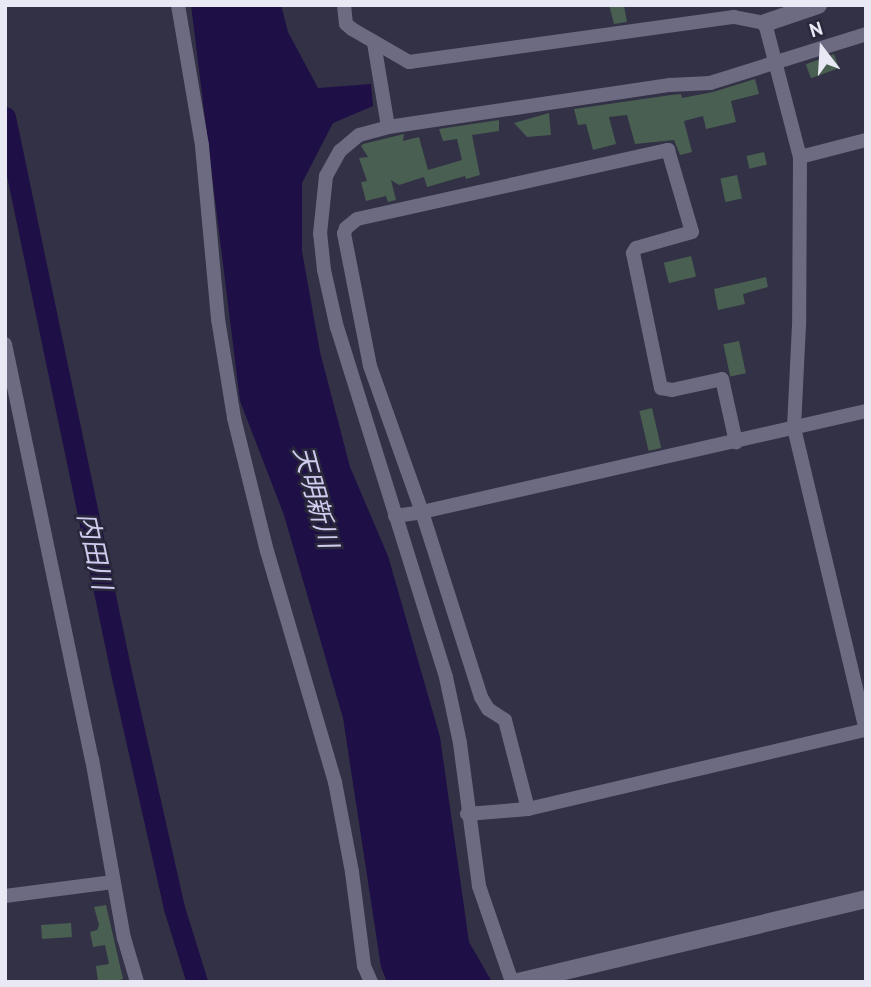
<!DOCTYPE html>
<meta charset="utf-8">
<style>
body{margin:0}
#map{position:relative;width:871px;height:987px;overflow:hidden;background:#333145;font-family:"PT Sans","Noto Sans JP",sans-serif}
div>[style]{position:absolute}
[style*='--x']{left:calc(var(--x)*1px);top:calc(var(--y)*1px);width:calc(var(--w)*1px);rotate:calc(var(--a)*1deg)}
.water>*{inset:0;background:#1e0f46}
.river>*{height:21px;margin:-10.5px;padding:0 10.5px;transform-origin:10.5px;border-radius:10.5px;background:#1e0f46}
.building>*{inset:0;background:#485f51;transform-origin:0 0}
.street>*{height:14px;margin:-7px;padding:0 7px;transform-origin:7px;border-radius:7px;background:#6d6b81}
.secondary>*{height:18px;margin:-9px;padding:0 9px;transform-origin:9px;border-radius:9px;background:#6d6b81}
span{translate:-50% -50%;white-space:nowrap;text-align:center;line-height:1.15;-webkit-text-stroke:5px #29273a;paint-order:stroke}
.water-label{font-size:26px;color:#cfccf0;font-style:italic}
.frame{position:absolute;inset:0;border:7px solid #e9e8f5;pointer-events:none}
.north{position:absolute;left:787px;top:14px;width:70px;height:70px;-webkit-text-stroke:5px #29273a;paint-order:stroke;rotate:343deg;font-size:19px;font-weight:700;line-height:28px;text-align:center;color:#e9e8f5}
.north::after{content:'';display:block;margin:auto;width:24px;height:32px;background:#e9e8f5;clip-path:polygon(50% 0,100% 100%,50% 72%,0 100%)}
</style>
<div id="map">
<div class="water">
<div style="clip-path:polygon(191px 5px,281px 5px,288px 32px,318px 88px,371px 84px,373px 106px,333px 123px,302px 183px,302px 251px,320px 352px,350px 467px,388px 556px,440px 737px,469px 942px,492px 982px,387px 982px,381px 967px,343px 718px,284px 515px,240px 401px)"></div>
</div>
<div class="river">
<div style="--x:5;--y:117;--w:572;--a:78.2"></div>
<div style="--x:122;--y:677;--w:237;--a:77.3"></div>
<div style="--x:174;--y:908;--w:77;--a:72.7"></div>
</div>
<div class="building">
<div style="clip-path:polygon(609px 5px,624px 5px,627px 22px,614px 24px)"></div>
<div style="left:834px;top:54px;width:15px;height:30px;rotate:70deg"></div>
<div style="clip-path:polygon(755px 79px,759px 94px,731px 101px,736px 122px,706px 129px,703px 116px,684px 121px,692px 152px,680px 155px,674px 140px,635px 144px,627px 115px,609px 117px,616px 144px,593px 150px,586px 124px,578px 125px,574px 109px,671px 95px,681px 94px,682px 98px,713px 92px)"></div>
<div style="clip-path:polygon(549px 113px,551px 135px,527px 137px,514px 123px)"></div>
<div style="clip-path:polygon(499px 120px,499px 131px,472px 135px,480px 175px,466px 179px,465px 176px,427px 187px,424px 177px,399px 185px,391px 180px,396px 200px,388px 202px,386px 196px,366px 201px,361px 182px,367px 181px,359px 158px,368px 157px,361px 146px,363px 144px,404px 134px,403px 141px,419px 137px,428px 170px,462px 160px,457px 139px,443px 141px,439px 129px)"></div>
<div style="left:764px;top:152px;width:13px;height:18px;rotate:77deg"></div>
<div style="left:737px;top:175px;width:24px;height:17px;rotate:78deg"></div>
<div style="left:691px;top:256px;width:21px;height:28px;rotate:76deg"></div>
<div style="clip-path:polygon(766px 277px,768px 287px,743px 294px,745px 304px,718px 310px,714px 289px)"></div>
<div style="left:739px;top:341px;width:33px;height:16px;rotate:78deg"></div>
<div style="left:652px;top:408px;width:41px;height:13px;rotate:77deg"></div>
<div style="clip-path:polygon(106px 905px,123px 979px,114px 982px,98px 982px,96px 966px,109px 964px,105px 945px,93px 947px,90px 932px,97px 930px,99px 925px,94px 907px)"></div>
<div style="left:71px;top:923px;width:14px;height:30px;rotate:86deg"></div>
</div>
<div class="street">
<div style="--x:178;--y:5;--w:143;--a:80.3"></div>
<div style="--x:202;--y:146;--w:174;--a:84.7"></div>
<div style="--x:218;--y:319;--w:100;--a:80.8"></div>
<div style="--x:234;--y:418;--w:137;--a:76.1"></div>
<div style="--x:267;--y:551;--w:241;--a:73.6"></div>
<div style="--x:335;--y:782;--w:92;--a:79.3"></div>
<div style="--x:352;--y:872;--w:95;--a:82.7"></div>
<div style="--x:364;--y:966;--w:17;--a:66"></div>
<div style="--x:344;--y:5;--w:19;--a:84"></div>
<div style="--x:346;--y:24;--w:8;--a:40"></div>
<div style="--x:352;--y:29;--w:66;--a:30.1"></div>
<div style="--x:409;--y:62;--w:328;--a:-7.9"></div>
<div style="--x:734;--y:17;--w:32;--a:11"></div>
<div style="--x:765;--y:23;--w:138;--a:75.4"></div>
<div style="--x:800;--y:157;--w:168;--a:90.3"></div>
<div style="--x:799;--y:325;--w:103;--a:92.8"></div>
<div style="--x:794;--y:428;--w:311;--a:76.6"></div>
<div style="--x:374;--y:43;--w:85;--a:80.5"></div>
<div style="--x:800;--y:157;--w:68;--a:-14.4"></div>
<div style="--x:5;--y:344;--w:424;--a:78.2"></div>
<div style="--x:92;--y:759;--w:182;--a:79.9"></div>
<div style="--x:124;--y:938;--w:46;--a:73.5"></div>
<div style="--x:395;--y:516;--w:27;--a:-8"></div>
<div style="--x:422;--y:512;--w:455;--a:-12.8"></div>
<div style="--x:528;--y:809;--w:92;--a:-104.5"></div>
<div style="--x:505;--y:720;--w:20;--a:-147"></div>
<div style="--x:488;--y:709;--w:14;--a:-120"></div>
<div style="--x:481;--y:697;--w:194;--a:-107.7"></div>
<div style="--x:422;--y:512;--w:155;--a:-109.6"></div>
<div style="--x:370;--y:366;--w:135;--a:-101.1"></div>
<div style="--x:344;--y:234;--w:6;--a:-72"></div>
<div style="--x:346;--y:228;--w:14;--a:-39"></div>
<div style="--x:357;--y:219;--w:319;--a:-12.5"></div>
<div style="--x:668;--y:150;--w:85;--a:73.7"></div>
<div style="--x:692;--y:232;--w:58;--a:164.1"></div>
<div style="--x:636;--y:248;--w:6;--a:121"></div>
<div style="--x:633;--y:253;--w:138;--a:78.3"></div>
<div style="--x:661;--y:388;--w:11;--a:10"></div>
<div style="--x:672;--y:390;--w:51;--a:-12.4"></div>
<div style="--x:722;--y:379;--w:65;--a:77.5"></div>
<div style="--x:467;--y:814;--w:61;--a:-4.7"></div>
<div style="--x:528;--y:809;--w:347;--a:-13.2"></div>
<div style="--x:5;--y:896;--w:109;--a:-7.4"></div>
<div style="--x:512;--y:982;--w:102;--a:-109"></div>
<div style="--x:479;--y:886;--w:144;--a:-97.6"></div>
<div style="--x:460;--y:743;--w:67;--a:-102"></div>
<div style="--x:446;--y:677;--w:366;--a:-107.3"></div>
<div style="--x:337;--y:328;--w:59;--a:-102.6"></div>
<div style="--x:324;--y:270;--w:36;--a:-96"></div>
<div style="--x:320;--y:234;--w:58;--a:-84.1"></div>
<div style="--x:326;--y:176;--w:29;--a:-61"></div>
<div style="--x:340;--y:151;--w:25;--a:-40"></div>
<div style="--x:359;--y:135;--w:30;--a:-15"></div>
<div style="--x:388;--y:127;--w:285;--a:-8.5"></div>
<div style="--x:670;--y:85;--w:40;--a:-2.9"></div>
<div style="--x:710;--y:83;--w:164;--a:-17.4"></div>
</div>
<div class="secondary">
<div style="--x:765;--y:23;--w:56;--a:-18.8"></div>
<div style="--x:518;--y:982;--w:358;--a:-13.4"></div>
</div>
<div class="water-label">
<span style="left:316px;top:497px;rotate:75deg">天明新川</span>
<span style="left:95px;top:551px;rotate:78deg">内田川</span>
</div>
<div class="frame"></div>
<div class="north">N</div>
</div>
